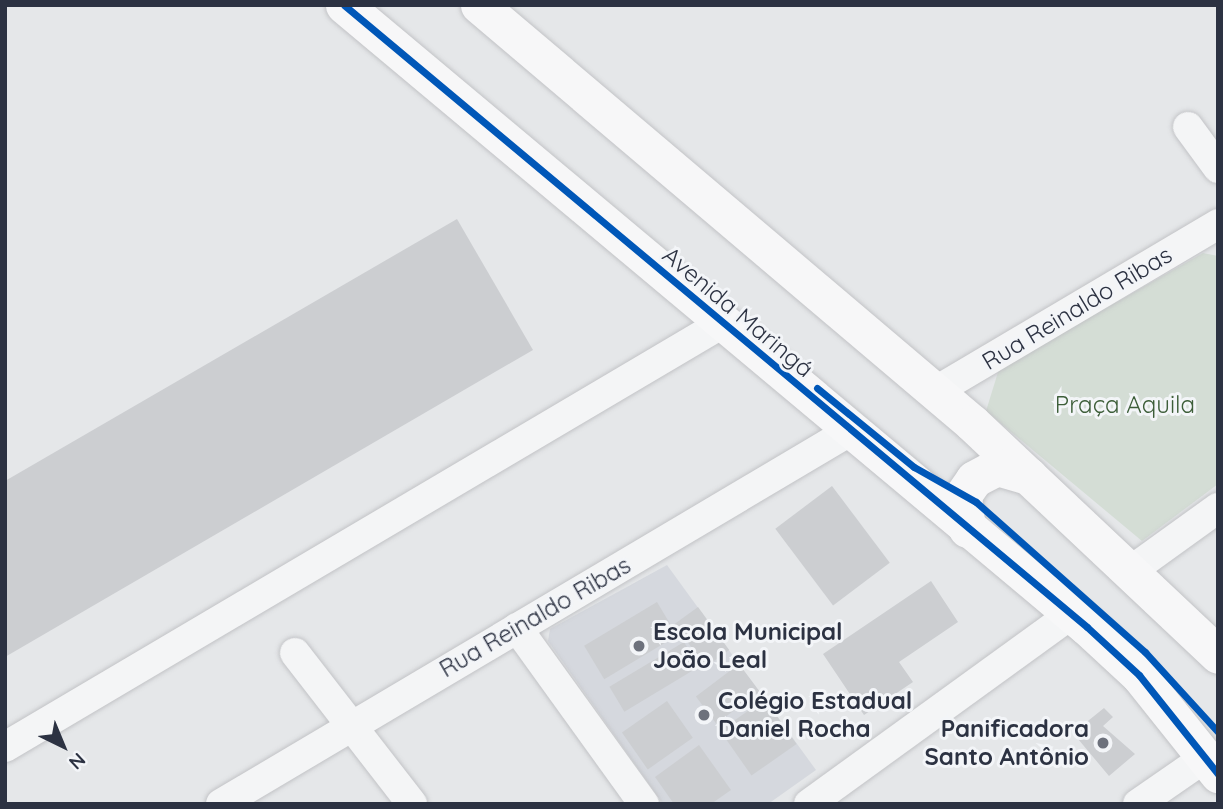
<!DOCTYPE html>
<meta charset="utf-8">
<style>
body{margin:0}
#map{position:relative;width:1223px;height:809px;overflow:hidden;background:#e5e7e9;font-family:Quicksand,sans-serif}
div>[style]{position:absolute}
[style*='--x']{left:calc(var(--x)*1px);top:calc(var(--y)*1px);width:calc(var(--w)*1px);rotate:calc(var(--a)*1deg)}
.built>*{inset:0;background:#d5d8de}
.green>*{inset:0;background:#d4ddd5}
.building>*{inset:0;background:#ccced1;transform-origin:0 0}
.roads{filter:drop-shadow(0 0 2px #c2c3c6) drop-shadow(0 0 2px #c2c3c6)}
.minor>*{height:30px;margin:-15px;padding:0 15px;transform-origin:15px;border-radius:15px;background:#f4f5f6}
.major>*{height:37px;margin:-18.5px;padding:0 18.5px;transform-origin:18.5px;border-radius:18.5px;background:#f7f7f8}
.cycleway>*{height:7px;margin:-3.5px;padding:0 3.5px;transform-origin:3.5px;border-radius:3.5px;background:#0057b8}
.dots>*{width:19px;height:19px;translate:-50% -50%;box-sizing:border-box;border:4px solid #f3f5f8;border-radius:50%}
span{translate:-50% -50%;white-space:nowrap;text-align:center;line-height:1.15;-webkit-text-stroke:6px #f3f5f8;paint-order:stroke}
.street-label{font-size:24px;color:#2c3242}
.park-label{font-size:24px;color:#3d5e39}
.poi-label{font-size:24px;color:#2c3242;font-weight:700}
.left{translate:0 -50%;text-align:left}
.right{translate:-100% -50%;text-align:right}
.frame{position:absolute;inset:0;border:7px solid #2c3242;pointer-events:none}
.north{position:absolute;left:28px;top:711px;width:70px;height:70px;-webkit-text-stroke:5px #f3f5f8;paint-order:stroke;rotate:137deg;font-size:19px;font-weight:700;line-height:28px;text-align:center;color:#2c3242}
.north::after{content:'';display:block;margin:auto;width:24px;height:32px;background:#2c3242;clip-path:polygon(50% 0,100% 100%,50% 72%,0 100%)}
</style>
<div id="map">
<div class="built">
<div style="clip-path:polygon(667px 565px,816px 770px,768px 804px,663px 804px,548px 641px,550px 629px)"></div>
</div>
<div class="green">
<div style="clip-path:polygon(1203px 253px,1218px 256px,1218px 484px,1142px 541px,986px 411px,999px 369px)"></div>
</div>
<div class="building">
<div style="clip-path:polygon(457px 219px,533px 350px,5px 657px,5px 481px)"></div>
<div style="left:832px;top:486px;width:96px;height:71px;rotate:53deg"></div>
<div style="clip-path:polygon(931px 581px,958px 622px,899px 662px,913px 682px,864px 715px,823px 654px)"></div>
<div style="left:657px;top:602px;width:39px;height:85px;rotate:59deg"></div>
<div style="left:698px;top:607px;width:53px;height:29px;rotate:54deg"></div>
<div style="left:684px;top:642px;width:29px;height:87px;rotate:59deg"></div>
<div style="left:739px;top:664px;width:34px;height:54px;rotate:53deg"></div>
<div style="left:765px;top:699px;width:55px;height:55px;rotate:55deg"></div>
<div style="left:667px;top:701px;width:45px;height:55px;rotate:55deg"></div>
<div style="clip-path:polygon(1104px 708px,1113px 717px,1103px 726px,1135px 754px,1109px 776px,1073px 733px)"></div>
<div style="clip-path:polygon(699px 745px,731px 790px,711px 804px,674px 804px,655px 777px)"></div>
</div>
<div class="roads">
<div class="minor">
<div style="--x:1188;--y:127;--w:51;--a:53.8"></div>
<div style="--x:936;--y:391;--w:328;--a:-30.6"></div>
<div style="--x:1132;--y:570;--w:106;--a:-35.8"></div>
<div style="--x:517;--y:628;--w:217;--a:54.2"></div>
<div style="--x:295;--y:653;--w:191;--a:52.2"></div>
<div style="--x:5;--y:747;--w:832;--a:-30.57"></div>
<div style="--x:221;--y:804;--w:731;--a:-30.67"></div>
<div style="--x:809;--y:804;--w:324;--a:-35.9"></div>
<div style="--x:1138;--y:804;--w:83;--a:-34.7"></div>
</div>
<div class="major">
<div style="--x:344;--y:5;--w:969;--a:39.93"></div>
<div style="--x:1087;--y:627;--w:71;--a:42.7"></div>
<div style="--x:1139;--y:675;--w:127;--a:51.4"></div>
<div style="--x:479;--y:5;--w:646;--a:40.29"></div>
<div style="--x:972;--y:423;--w:338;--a:43.3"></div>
<div style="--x:967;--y:529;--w:34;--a:-97"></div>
<div style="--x:963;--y:495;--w:19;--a:-55"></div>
<div style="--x:974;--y:479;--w:26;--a:-28"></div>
<div style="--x:997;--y:467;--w:33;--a:16"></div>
</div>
</div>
<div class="cycleway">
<div style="--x:344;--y:5;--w:969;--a:39.93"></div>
<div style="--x:1087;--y:627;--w:71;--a:42.7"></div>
<div style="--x:1139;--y:675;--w:127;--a:51.4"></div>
<div style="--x:817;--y:388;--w:125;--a:39.2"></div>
<div style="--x:914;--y:467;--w:71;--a:29.4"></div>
<div style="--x:976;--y:502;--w:226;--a:41.6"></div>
<div style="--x:1145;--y:652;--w:108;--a:47.6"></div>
</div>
<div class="dots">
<div style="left:639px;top:646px;background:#6d717c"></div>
<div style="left:704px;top:715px;background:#6d717c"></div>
<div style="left:1103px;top:743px;background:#6d717c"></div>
</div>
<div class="street-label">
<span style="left:1077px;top:308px;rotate:-31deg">Rua Reinaldo Ribas</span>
<span style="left:738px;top:312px;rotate:40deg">Avenida Maringá</span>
<span style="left:535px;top:617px;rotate:-30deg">Rua Reinaldo Ribas</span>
</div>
<div class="park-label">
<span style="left:1125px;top:405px">Praça Aquila</span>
</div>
<div class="poi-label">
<span class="left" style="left:653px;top:646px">Escola Municipal<br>João Leal</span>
<span class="left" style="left:718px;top:715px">Colégio Estadual<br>Daniel Rocha</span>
<span class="right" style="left:1089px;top:743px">Panificadora<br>Santo Antônio</span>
</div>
<div class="frame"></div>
<div class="north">N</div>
</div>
